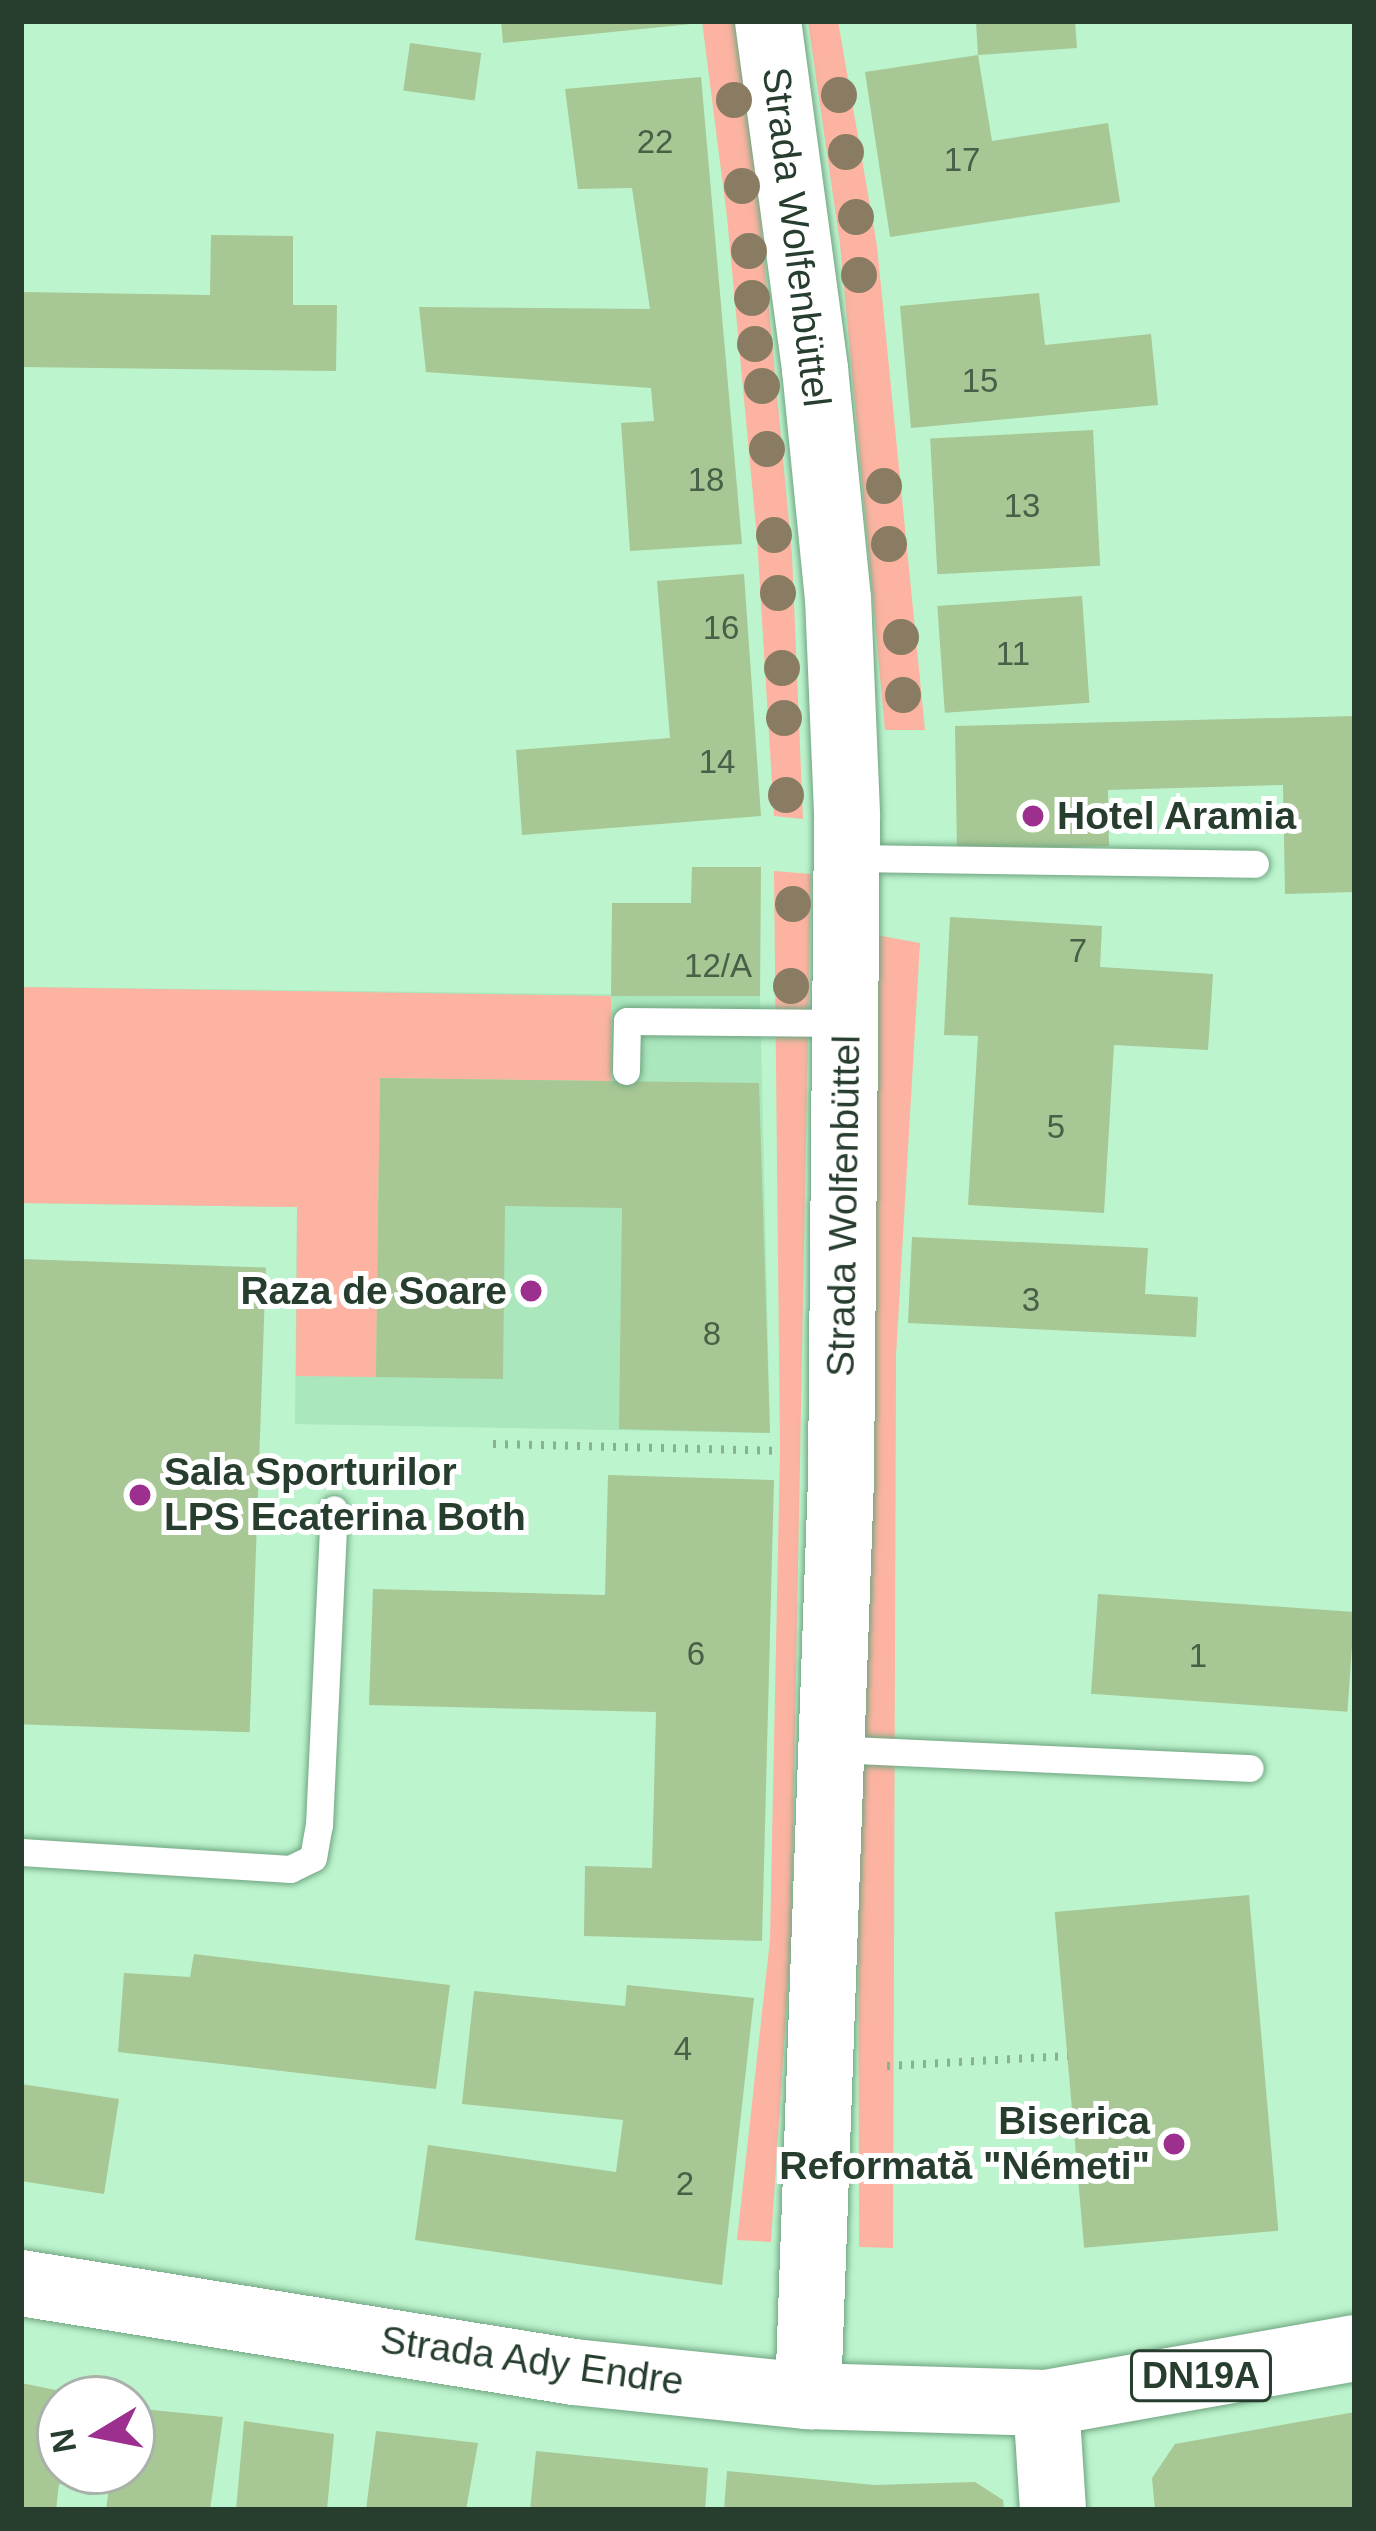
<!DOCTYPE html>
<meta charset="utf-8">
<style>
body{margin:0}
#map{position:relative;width:1376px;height:2531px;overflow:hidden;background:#bcf4cd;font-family:Arial,sans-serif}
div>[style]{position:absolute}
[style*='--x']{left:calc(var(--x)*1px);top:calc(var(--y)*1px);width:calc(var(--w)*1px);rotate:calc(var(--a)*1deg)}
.built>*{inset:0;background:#aae7bd}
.green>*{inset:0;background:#fcb3a1}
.building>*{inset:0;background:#a7c794;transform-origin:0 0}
.path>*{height:8px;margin-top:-4px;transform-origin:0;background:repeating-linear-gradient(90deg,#87b294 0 3px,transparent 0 12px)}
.roads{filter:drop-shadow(0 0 3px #6fa480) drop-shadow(0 0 3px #6fa480)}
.lane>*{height:27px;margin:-13.5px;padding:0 13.5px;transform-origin:13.5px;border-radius:13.5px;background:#fff}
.secondary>*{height:66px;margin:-33px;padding:0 33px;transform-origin:33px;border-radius:33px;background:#fff}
.primary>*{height:66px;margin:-33px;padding:0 33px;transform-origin:33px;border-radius:33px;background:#fff}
.trees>*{width:36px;height:36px;margin:-18px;border-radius:50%;background:#897c62}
.dots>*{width:33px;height:33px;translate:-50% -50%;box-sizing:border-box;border:6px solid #fff;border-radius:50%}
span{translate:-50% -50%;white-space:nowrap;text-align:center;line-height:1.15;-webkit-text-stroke:10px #fff;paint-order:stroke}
.number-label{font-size:33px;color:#476048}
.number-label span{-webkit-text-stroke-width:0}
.shield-label span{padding:3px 9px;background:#fff;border:3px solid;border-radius:9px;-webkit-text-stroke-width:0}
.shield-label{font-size:36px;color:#273d2e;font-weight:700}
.street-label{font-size:39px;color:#273d2e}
.poi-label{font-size:39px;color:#273d2e;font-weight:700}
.left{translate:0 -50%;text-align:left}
.right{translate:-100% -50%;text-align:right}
.frame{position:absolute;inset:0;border:24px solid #273d2e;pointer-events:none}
.north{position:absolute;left:36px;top:2375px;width:120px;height:120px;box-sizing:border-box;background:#fff;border:3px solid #a9b1ab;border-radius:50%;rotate:260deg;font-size:33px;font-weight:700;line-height:48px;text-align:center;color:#273d2e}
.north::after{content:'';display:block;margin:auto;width:42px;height:54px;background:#9d2f8e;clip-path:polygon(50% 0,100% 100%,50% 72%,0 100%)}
</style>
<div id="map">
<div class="built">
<div style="clip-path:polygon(21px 987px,760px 996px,770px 1433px,295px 1424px,297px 1207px,21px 1203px)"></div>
</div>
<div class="green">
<div style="clip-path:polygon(702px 21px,735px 21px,757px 183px,792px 554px,803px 819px,774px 816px,757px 538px,727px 217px)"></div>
<div style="clip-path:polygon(808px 21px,838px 21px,877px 246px,925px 730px,885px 730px,840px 244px)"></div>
<div style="clip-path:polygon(774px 871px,811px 874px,791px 1941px,771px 2242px,737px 2240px,770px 1940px,780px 1451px)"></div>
<div style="clip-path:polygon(876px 935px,920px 943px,896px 1356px,893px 2248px,859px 2247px,858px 1773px)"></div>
<div style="clip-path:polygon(21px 987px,611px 996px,611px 1081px,380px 1078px,376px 1377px,296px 1376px,297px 1207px,21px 1203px)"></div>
</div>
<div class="building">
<div style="clip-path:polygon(501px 21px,690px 21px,691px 24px,503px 43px)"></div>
<div style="clip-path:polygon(976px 21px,1075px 21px,1077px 48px,978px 55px)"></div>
<div style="left:410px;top:43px;width:72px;height:48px;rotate:8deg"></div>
<div style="clip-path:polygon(978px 55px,992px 141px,1108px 123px,1120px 202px,890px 237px,865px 72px)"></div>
<div style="clip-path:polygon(701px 77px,742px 544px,630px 551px,621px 423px,654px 421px,651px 388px,426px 372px,419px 307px,650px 309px,632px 188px,578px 189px,565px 89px)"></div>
<div style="clip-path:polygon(211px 235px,293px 236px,293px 305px,337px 305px,336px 371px,21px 367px,21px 292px,210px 295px)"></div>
<div style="clip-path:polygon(1039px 293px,1045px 345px,1151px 334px,1158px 405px,911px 428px,900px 306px)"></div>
<div style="left:1093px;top:430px;width:136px;height:163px;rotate:87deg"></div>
<div style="clip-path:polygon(744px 574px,761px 816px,522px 835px,516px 750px,670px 738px,657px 581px)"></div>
<div style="left:1082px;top:596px;width:107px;height:145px;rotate:86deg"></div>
<div style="clip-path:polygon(1355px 716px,1355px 892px,1285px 894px,1283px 785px,1108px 790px,1109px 846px,957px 850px,955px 726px)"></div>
<div style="clip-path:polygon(692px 867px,761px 867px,760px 996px,611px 996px,612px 903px,691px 903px)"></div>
<div style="clip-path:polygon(950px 917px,1102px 926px,1100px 967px,1213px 974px,1208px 1050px,1114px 1045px,1104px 1213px,968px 1205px,978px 1036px,944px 1035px)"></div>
<div style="clip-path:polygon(380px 1078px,759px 1083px,770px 1433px,619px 1429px,622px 1208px,505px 1206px,503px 1379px,376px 1377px)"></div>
<div style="clip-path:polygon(912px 1237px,1148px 1248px,1145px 1294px,1198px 1297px,1196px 1337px,908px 1323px)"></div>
<div style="left:21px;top:1259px;width:245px;height:465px;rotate:2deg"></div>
<div style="clip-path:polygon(608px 1475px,774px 1480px,762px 1941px,584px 1936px,585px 1866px,652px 1868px,656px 1712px,369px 1705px,373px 1589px,605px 1595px)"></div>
<div style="left:1098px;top:1594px;width:257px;height:100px;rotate:4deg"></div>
<div style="left:1249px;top:1895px;width:337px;height:195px;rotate:85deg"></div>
<div style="clip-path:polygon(194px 1954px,450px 1985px,436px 2089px,118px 2052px,124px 1973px,190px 1977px)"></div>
<div style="clip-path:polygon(627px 1985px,754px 1998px,722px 2285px,415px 2240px,428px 2145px,616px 2172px,623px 2120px,462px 2104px,474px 1991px,625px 2006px)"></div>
<div style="clip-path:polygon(21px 2084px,119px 2099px,104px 2194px,21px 2181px)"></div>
<div style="clip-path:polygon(21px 2383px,91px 2397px,60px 2399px,60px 2471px,91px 2471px,89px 2485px,59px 2484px,56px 2510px,21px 2510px)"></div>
<div style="clip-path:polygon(132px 2408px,223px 2417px,210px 2510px,106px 2510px,111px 2471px,132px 2471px)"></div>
<div style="clip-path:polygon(1355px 2412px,1355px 2510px,1155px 2510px,1152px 2478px,1175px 2444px)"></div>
<div style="clip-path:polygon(244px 2421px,334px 2434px,327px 2510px,236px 2510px)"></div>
<div style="clip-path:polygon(376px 2431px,478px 2443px,466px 2510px,366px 2510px)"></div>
<div style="clip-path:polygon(536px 2451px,708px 2468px,705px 2510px,530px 2510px)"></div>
<div style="clip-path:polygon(727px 2471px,874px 2485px,975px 2482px,1003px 2500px,1004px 2510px,724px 2510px)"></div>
</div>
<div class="path">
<div style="--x:493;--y:1444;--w:280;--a:1.4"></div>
<div style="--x:887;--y:2066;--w:181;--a:-3.2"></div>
</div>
<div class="roads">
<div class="lane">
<div style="--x:847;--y:858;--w:408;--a:0.8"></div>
<div style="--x:626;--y:1071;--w:50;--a:-88.9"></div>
<div style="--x:627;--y:1021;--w:219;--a:0.5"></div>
<div style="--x:831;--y:1749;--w:419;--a:2.6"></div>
<div style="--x:21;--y:1852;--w:270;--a:3.6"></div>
<div style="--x:290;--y:1869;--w:25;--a:-26"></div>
<div style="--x:313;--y:1858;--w:34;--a:-80"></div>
<div style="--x:319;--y:1825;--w:316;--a:-87.3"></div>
</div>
<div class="secondary">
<div style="--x:768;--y:21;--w:351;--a:82.3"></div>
<div style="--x:815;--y:369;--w:230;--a:84.3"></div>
<div style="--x:838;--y:598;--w:219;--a:87.6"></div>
<div style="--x:847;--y:817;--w:662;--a:90.52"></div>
<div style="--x:841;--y:1479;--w:918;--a:92.06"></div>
<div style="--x:21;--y:2283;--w:560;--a:9.14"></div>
<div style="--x:574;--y:2372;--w:235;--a:5.9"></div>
<div style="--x:808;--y:2396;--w:238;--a:1.7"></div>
</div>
<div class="primary">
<div style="--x:1053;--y:2510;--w:107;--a:-93.7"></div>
<div style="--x:1046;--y:2403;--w:314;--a:-10.1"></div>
</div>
</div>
<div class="trees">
<div style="left:839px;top:95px"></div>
<div style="left:734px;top:100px"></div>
<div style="left:846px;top:152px"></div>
<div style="left:742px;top:186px"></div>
<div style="left:856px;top:217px"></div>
<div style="left:749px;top:251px"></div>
<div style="left:859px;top:275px"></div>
<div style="left:752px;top:298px"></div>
<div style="left:755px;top:344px"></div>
<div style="left:762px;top:386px"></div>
<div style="left:767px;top:449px"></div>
<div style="left:884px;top:486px"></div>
<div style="left:774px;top:535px"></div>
<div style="left:889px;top:544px"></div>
<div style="left:778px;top:593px"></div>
<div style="left:901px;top:637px"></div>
<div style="left:782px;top:668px"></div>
<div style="left:903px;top:695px"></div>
<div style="left:784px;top:718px"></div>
<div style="left:786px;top:795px"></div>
<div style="left:793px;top:904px"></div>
<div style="left:791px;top:986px"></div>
</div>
<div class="dots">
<div style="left:1033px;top:816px;background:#9d2f8e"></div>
<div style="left:531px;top:1291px;background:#9d2f8e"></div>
<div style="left:140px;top:1495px;background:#9d2f8e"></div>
<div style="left:1174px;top:2144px;background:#9d2f8e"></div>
</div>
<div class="number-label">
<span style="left:655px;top:142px">22</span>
<span style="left:962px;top:160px">17</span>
<span style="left:980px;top:381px">15</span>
<span style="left:706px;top:480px">18</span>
<span style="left:1022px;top:506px">13</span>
<span style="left:721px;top:628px">16</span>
<span style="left:1013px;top:654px">11</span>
<span style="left:717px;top:762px">14</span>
<span style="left:1078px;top:951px">7</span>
<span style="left:718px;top:966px">12/A</span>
<span style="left:1056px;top:1127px">5</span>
<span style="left:1031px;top:1300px">3</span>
<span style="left:712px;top:1334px">8</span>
<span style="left:696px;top:1654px">6</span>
<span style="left:1198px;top:1656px">1</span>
<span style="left:683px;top:2049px">4</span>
<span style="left:685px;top:2184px">2</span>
</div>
<div class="shield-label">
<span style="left:1201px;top:2376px">DN19A</span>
</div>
<div class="street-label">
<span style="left:796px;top:237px;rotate:83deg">Strada Wolfenbüttel</span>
<span style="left:844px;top:1206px;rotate:-89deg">Strada Wolfenbüttel</span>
<span style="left:532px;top:2361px;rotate:8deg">Strada Ady Endre</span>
</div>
<div class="poi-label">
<span class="left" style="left:1057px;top:816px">Hotel Aramia</span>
<span class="right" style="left:507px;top:1291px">Raza de Soare</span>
<span class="left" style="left:164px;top:1495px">Sala Sporturilor<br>LPS Ecaterina Both</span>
<span class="right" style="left:1150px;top:2144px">Biserica<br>Reformată "Németi"</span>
</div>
<div class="frame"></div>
<div class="north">N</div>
</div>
